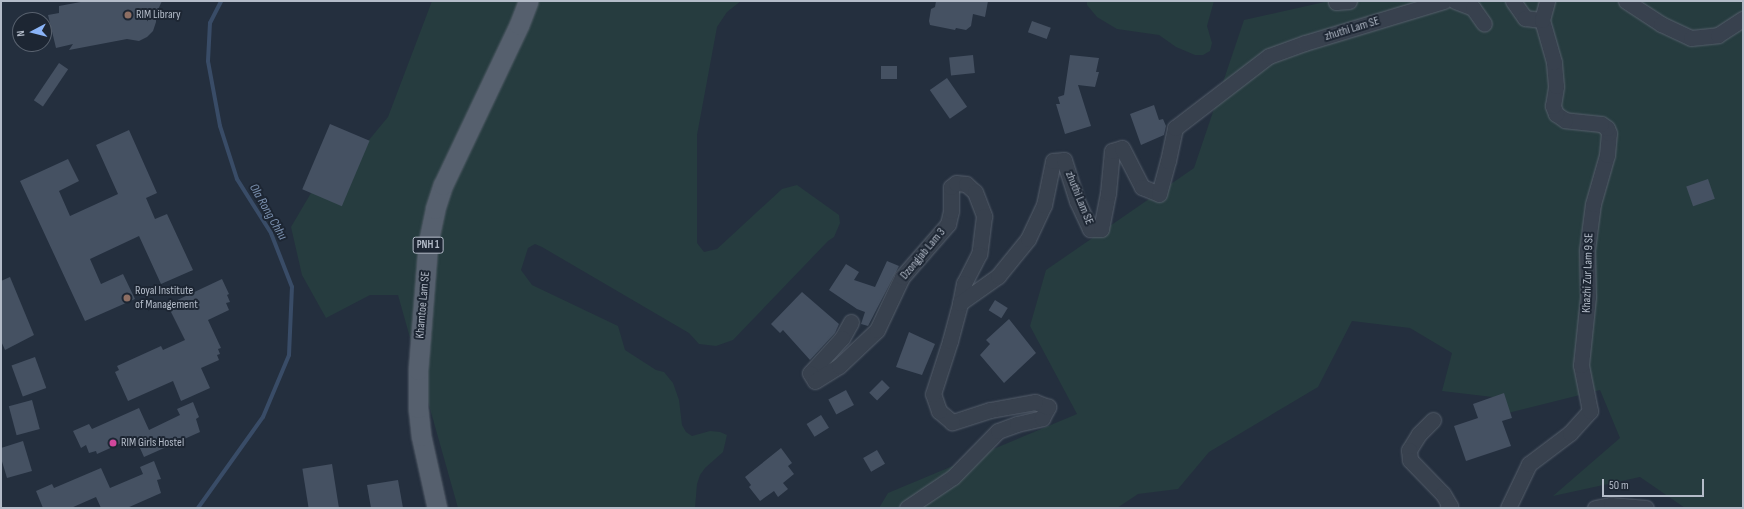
<!DOCTYPE html>
<style>
body{margin:0}
#map{position:relative;width:1744px;height:509px;overflow:hidden;background:#242f3e;font-family:"Sofia Sans Condensed",sans-serif}
div>[style]{position:absolute}
[style*='--x']{left:calc(var(--x)*1px);top:calc(var(--y)*1px);width:calc(var(--w)*1px);rotate:calc(var(--a)*1deg)}
.green>*{inset:0;background:#263c3f}
.stream>*{height:4px;margin:-2px;padding:0 2px;transform-origin:2px;border-radius:2px;background:#394c67}
.building>*{inset:0;background:#455162;transform-origin:0 0}
.roads{filter:drop-shadow(0 0 1px #565f6c) drop-shadow(0 0 1px #565f6c)}
.minor>*{height:15px;margin:-7.5px;padding:0 7.5px;transform-origin:7.5px;border-radius:7.5px;background:#38414e}
.major>*{height:19px;margin:-9.5px;padding:0 9.5px;transform-origin:9.5px;border-radius:9.5px;background:#56606e}
.dots>*{width:11px;height:11px;translate:-50% -50%;box-sizing:border-box;border:2px solid #1d2633;border-radius:50%}
span{translate:-50% -50%;white-space:nowrap;text-align:center;line-height:1.15;-webkit-text-stroke:4px #1d2633;paint-order:stroke}
.shield-label span{padding:1px 3px;background:#1d2633;border:1px solid;border-radius:3px;-webkit-text-stroke-width:0}
.shield-label{font-size:11px;color:#b4bcc9;font-weight:700}
.poi-label{font-size:12px;color:#b4bcc9}
.left{translate:0 -50%;text-align:left}
.street-label{font-size:12px;color:#b4bcc9}
.water-label{font-size:13px;color:#7c92b1;font-style:italic}
.frame{position:absolute;inset:0;border:2px solid #b4bcc9;pointer-events:none}
.north{position:absolute;left:12px;top:12px;width:40px;height:40px;box-sizing:border-box;background:#1d2633;border:1px solid #59626f;border-radius:50%;rotate:263deg;font-size:11px;font-weight:700;line-height:16px;text-align:center;color:#b4bcc9}
.north::after{content:'';display:block;margin:auto;width:14px;height:18px;background:#8ab4f8;clip-path:polygon(50% 0,100% 100%,50% 72%,0 100%)}
.scale{position:absolute;left:1602px;top:479px;width:102px;height:18px;box-sizing:border-box;border:2px solid #b4bcc9;border-top:0;padding-left:5px;font-size:12px;line-height:14px;white-space:nowrap;color:#b4bcc9;-webkit-text-stroke:3px #1d2633;paint-order:stroke}
</style>
<div id="map">
<div class="green">
<div style="clip-path:polygon(432px 1px,741px 1px,727px 12px,717px 27px,697px 135px,697px 243px,704px 252px,717px 249px,782px 189px,797px 185px,839px 215px,840px 223px,834px 237px,828px 241px,733px 340px,716px 346px,699px 344px,689px 333px,542px 247px,535px 244px,528px 248px,521px 270px,532px 285px,618px 326px,625px 350px,656px 370px,664px 372px,673px 383px,679px 400px,682px 425px,686px 432px,692px 436px,710px 431px,720px 432px,727px 435px,723px 452px,705px 468px,700px 475px,697px 484px,695px 508px,458px 508px,398px 295px,370px 295px,326px 318px,302px 275px,291px 227px,331px 159px,359px 152px,388px 117px)"></div>
<div style="clip-path:polygon(1087px 1px,1214px 1px,1207px 26px,1212px 43px,1210px 51px,1203px 55px,1195px 55px,1176px 47px,1159px 35px,1117px 29px,1097px 17px,1087px 5px)"></div>
<div style="clip-path:polygon(1329px 1px,1743px 1px,1743px 508px,1685px 508px,1640px 477px,1553px 496px,1620px 438px,1600px 390px,1496px 416px,1501px 398px,1442px 391px,1452px 353px,1410px 328px,1352px 321px,1318px 387px,1209px 452px,1178px 489px,1138px 494px,1117px 508px,879px 508px,888px 493px,1077px 414px,1030px 326px,1046px 270px,1194px 168px,1244px 20px)"></div>
</div>
<div class="stream">
<div style="--x:198;--y:508;--w:112;--a:-54.5"></div>
<div style="--x:263;--y:417;--w:67;--a:-67.2"></div>
<div style="--x:289;--y:355;--w:68;--a:-87.5"></div>
<div style="--x:292;--y:287;--w:58;--a:-111.3"></div>
<div style="--x:271;--y:233;--w:64;--a:-122.2"></div>
<div style="--x:237;--y:179;--w:56;--a:-107.8"></div>
<div style="--x:220;--y:126;--w:66;--a:-100.5"></div>
<div style="--x:208;--y:61;--w:38;--a:-87"></div>
<div style="--x:210;--y:23;--w:25;--a:-63"></div>
</div>
<div class="building">
<div style="clip-path:polygon(86px 1px,162px 1px,156px 14px,156px 22px,153px 31px,147px 37px,139px 41px,127px 39px,69px 50px,73px 44px,56px 48px,48px 15px,59px 13px,59px 6px)"></div>
<div style="clip-path:polygon(936px 1px,988px 1px,985px 17px,973px 14px,971px 26px,966px 30px,956px 28px,955px 30px,930px 25px,929px 21px,931px 9px,935px 7px)"></div>
<div style="left:1032px;top:21px;width:20px;height:12px;rotate:20deg"></div>
<div style="left:973px;top:55px;width:18px;height:24px;rotate:84deg"></div>
<div style="clip-path:polygon(1070px 55px,1099px 58px,1096px 72px,1099px 72px,1095px 87px,1078px 85px,1091px 126px,1065px 134px,1056px 104px,1060px 104px,1058px 97px,1064px 95px)"></div>
<div style="left:59px;top:63px;width:11px;height:45px;rotate:34deg"></div>
<div style="left:881px;top:66px;width:16px;height:13px"></div>
<div style="left:947px;top:78px;width:35px;height:21px;rotate:55deg"></div>
<div style="clip-path:polygon(1154px 105px,1159px 120px,1163px 119px,1166px 126px,1164px 135px,1141px 145px,1130px 114px)"></div>
<div style="left:330px;top:124px;width:43px;height:71px;rotate:23deg"></div>
<div style="clip-path:polygon(129px 130px,157px 193px,146px 198px,155px 219px,167px 214px,193px 270px,161px 284px,139px 236px,90px 259px,101px 284px,123px 274px,135px 299px,85px 321px,20px 181px,68px 159px,79px 181px,59px 191px,70px 216px,118px 194px,96px 145px)"></div>
<div style="left:1708px;top:179px;width:21px;height:23px;rotate:71deg"></div>
<div style="clip-path:polygon(887px 261px,899px 266px,868px 326px,861px 324px,865px 312px,857px 309px,829px 290px,846px 264px,859px 272px,854px 280px,875px 287px)"></div>
<div style="clip-path:polygon(10px 277px,34px 335px,5px 350px,1px 341px,1px 281px)"></div>
<div style="clip-path:polygon(222px 279px,229px 294px,227px 295px,230px 302px,226px 303px,229px 310px,208px 320px,221px 348px,218px 349px,220px 354px,217px 355px,219px 360px,201px 368px,210px 388px,181px 401px,173px 381px,128px 401px,115px 372px,119px 370px,117px 366px,161px 346px,163px 350px,185px 340px,170px 310px,173px 308px,171px 303px)"></div>
<div style="clip-path:polygon(802px 292px,839px 324px,835px 333px,810px 360px,783px 330px,780px 333px,771px 324px)"></div>
<div style="left:995px;top:300px;width:15px;height:12px;rotate:32deg"></div>
<div style="clip-path:polygon(1009px 319px,1036px 353px,1004px 383px,980px 355px,990px 344px,986px 340px)"></div>
<div style="clip-path:polygon(909px 332px,935px 344px,922px 375px,896px 367px)"></div>
<div style="left:35px;top:357px;width:33px;height:25px;rotate:70deg"></div>
<div style="left:882px;top:380px;width:11px;height:18px;rotate:45deg"></div>
<div style="left:846px;top:390px;width:17px;height:20px;rotate:62deg"></div>
<div style="clip-path:polygon(1504px 393px,1512px 418px,1502px 421px,1511px 446px,1466px 461px,1454px 426px,1478px 418px,1473px 404px)"></div>
<div style="left:32px;top:400px;width:30px;height:24px;rotate:75deg"></div>
<div style="clip-path:polygon(193px 402px,199px 417px,196px 419px,200px 432px,144px 457px,135px 437px,97px 454px,96px 451px,89px 453px,86px 445px,81px 448px,73px 431px,89px 424px,92px 429px,139px 408px,149px 430px,180px 415px,177px 409px)"></div>
<div style="left:821px;top:415px;width:15px;height:17px;rotate:58deg"></div>
<div style="clip-path:polygon(23px 441px,32px 471px,7px 478px,1px 458px,1px 448px)"></div>
<div style="clip-path:polygon(781px 448px,792px 463px,788px 466px,794px 474px,783px 483px,788px 489px,778px 497px,774px 491px,760px 501px,749px 487px,751px 485px,745px 477px)"></div>
<div style="left:877px;top:450px;width:16px;height:16px;rotate:60deg"></div>
<div style="clip-path:polygon(154px 461px,161px 479px,157px 480px,161px 493px,127px 508px,101px 508px,96px 497px,71px 508px,43px 508px,36px 491px,52px 484px,54px 488px,101px 468px,110px 488px,143px 474px,140px 467px)"></div>
<div style="left:332px;top:464px;width:45px;height:30px;rotate:81deg"></div>
<div style="clip-path:polygon(398px 480px,403px 508px,371px 508px,367px 485px)"></div>
</div>
<div class="roads">
<div class="minor">
<div style="--x:1337;--y:1;--w:1;--a:135"></div>
<div style="--x:1336;--y:2;--w:13;--a:-4"></div>
<div style="--x:1455;--y:1;--w:19;--a:21"></div>
<div style="--x:1473;--y:8;--w:19;--a:55"></div>
<div style="--x:1513;--y:1;--w:21;--a:55"></div>
<div style="--x:1525;--y:18;--w:17;--a:7"></div>
<div style="--x:1626;--y:1;--w:42;--a:33.3"></div>
<div style="--x:1661;--y:24;--w:33;--a:25"></div>
<div style="--x:1691;--y:38;--w:27;--a:-6"></div>
<div style="--x:1718;--y:35;--w:30;--a:-33"></div>
<div style="--x:851;--y:322;--w:18;--a:119"></div>
<div style="--x:842;--y:338;--w:47;--a:132.4"></div>
<div style="--x:810;--y:373;--w:9;--a:58"></div>
<div style="--x:815;--y:381;--w:28;--a:-32"></div>
<div style="--x:839;--y:366;--w:52;--a:-43.5"></div>
<div style="--x:877;--y:330;--w:59;--a:-64.7"></div>
<div style="--x:902;--y:277;--w:70;--a:-49"></div>
<div style="--x:948;--y:224;--w:13;--a:-77"></div>
<div style="--x:951;--y:211;--w:24;--a:-90"></div>
<div style="--x:951;--y:187;--w:6;--a:-39"></div>
<div style="--x:956;--y:183;--w:10;--a:6"></div>
<div style="--x:966;--y:184;--w:12;--a:42"></div>
<div style="--x:975;--y:192;--w:26;--a:69"></div>
<div style="--x:984;--y:216;--w:38;--a:97"></div>
<div style="--x:979;--y:254;--w:33;--a:117"></div>
<div style="--x:964;--y:283;--w:20;--a:101"></div>
<div style="--x:1433;--y:420;--w:20;--a:135"></div>
<div style="--x:1419;--y:434;--w:19;--a:122"></div>
<div style="--x:1409;--y:450;--w:10;--a:84"></div>
<div style="--x:1410;--y:460;--w:47;--a:45.9"></div>
<div style="--x:1443;--y:494;--w:14;--a:60"></div>
<div style="--x:1450;--y:506;--w:3;--a:135"></div>
<div style="--x:907;--y:508;--w:55;--a:-34"></div>
<div style="--x:953;--y:477;--w:64;--a:-45.6"></div>
<div style="--x:998;--y:431;--w:20;--a:-20"></div>
<div style="--x:1017;--y:424;--w:26;--a:-13"></div>
<div style="--x:1042;--y:418;--w:13;--a:-61"></div>
<div style="--x:1048;--y:407;--w:14;--a:-159"></div>
<div style="--x:1035;--y:402;--w:46;--a:169.9"></div>
<div style="--x:990;--y:410;--w:40;--a:162"></div>
<div style="--x:952;--y:422;--w:17;--a:-140"></div>
<div style="--x:939;--y:411;--w:18;--a:-109"></div>
<div style="--x:933;--y:394;--w:56;--a:-72.2"></div>
<div style="--x:950;--y:341;--w:39;--a:-75"></div>
<div style="--x:960;--y:303;--w:47;--a:-35.4"></div>
<div style="--x:998;--y:276;--w:48;--a:-51"></div>
<div style="--x:1028;--y:239;--w:38;--a:-65"></div>
<div style="--x:1044;--y:205;--w:45;--a:-78.4"></div>
<div style="--x:1053;--y:161;--w:11;--a:-5"></div>
<div style="--x:1064;--y:160;--w:43;--a:72.4"></div>
<div style="--x:1077;--y:201;--w:31;--a:65"></div>
<div style="--x:1090;--y:229;--w:11;--a:0"></div>
<div style="--x:1101;--y:229;--w:37;--a:-79"></div>
<div style="--x:1108;--y:193;--w:42;--a:-84.6"></div>
<div style="--x:1112;--y:151;--w:10;--a:-17"></div>
<div style="--x:1122;--y:148;--w:44;--a:62.9"></div>
<div style="--x:1142;--y:187;--w:18;--a:22"></div>
<div style="--x:1159;--y:194;--w:34;--a:-75"></div>
<div style="--x:1168;--y:161;--w:34;--a:-78"></div>
<div style="--x:1175;--y:128;--w:118;--a:-37.5"></div>
<div style="--x:1269;--y:56;--w:38;--a:-20"></div>
<div style="--x:1305;--y:43;--w:145;--a:-16.8"></div>
<div style="--x:1508;--y:508;--w:49;--a:-64.5"></div>
<div style="--x:1529;--y:464;--w:51;--a:-37.1"></div>
<div style="--x:1570;--y:433;--w:30;--a:-48"></div>
<div style="--x:1590;--y:411;--w:47;--a:-101.1"></div>
<div style="--x:1581;--y:365;--w:68;--a:-84.1"></div>
<div style="--x:1588;--y:297;--w:47;--a:-91.2"></div>
<div style="--x:1587;--y:250;--w:46;--a:-82.6"></div>
<div style="--x:1593;--y:204;--w:51;--a:-74.1"></div>
<div style="--x:1607;--y:155;--w:22;--a:-85"></div>
<div style="--x:1609;--y:133;--w:5;--a:-112"></div>
<div style="--x:1607;--y:128;--w:7;--a:-146"></div>
<div style="--x:1601;--y:124;--w:36;--a:-174"></div>
<div style="--x:1565;--y:120;--w:11;--a:-146"></div>
<div style="--x:1556;--y:114;--w:9;--a:-111"></div>
<div style="--x:1553;--y:106;--w:20;--a:-81"></div>
<div style="--x:1556;--y:86;--w:24;--a:-95"></div>
<div style="--x:1554;--y:62;--w:44;--a:-105.9"></div>
<div style="--x:1542;--y:20;--w:20;--a:-75"></div>
<div style="--x:1595;--y:508;--w:16;--a:-11"></div>
<div style="--x:1611;--y:505;--w:35;--a:5"></div>
</div>
<div class="major">
<div style="--x:437;--y:508;--w:74;--a:-102.5"></div>
<div style="--x:421;--y:436;--w:28;--a:-96"></div>
<div style="--x:418;--y:408;--w:38;--a:-90"></div>
<div style="--x:418;--y:370;--w:127;--a:-85.5"></div>
<div style="--x:428;--y:243;--w:35;--a:-78"></div>
<div style="--x:435;--y:209;--w:25;--a:-72"></div>
<div style="--x:443;--y:185;--w:177;--a:-64.6"></div>
<div style="--x:519;--y:25;--w:26;--a:-69"></div>
</div>
</div>
<div class="dots">
<div style="left:128px;top:15px;background:#8d6e63"></div>
<div style="left:127px;top:298px;background:#8d6e63"></div>
<div style="left:113px;top:443px;background:#d1479c"></div>
</div>
<div class="shield-label">
<span style="left:428px;top:245px">PNH 1</span>
</div>
<div class="poi-label">
<span class="left" style="left:136px;top:15px">RIM Library</span>
<span class="left" style="left:135px;top:298px">Royal Institute<br>of Management</span>
<span class="left" style="left:121px;top:443px">RIM Girls Hostel</span>
</div>
<div class="street-label">
<span style="left:1352px;top:29px;rotate:-17deg">zhuthi Lam SE</span>
<span style="left:1079px;top:198px;rotate:68deg">zhuthi Lam SE</span>
<span style="left:923px;top:254px;rotate:-50deg">Dzongjab Lam 3</span>
<span style="left:1588px;top:273px;rotate:-88deg">Khazhi Zur Lam 9 SE</span>
<span style="left:423px;top:305px;rotate:-85deg">Khamtoe Lam SE</span>
</div>
<div class="water-label">
<span style="left:268px;top:212px;rotate:60deg">Ola Rong Chhu</span>
</div>
<div class="frame"></div>
<div class="north">N</div>
<div class="scale">50 m</div>
</div>
